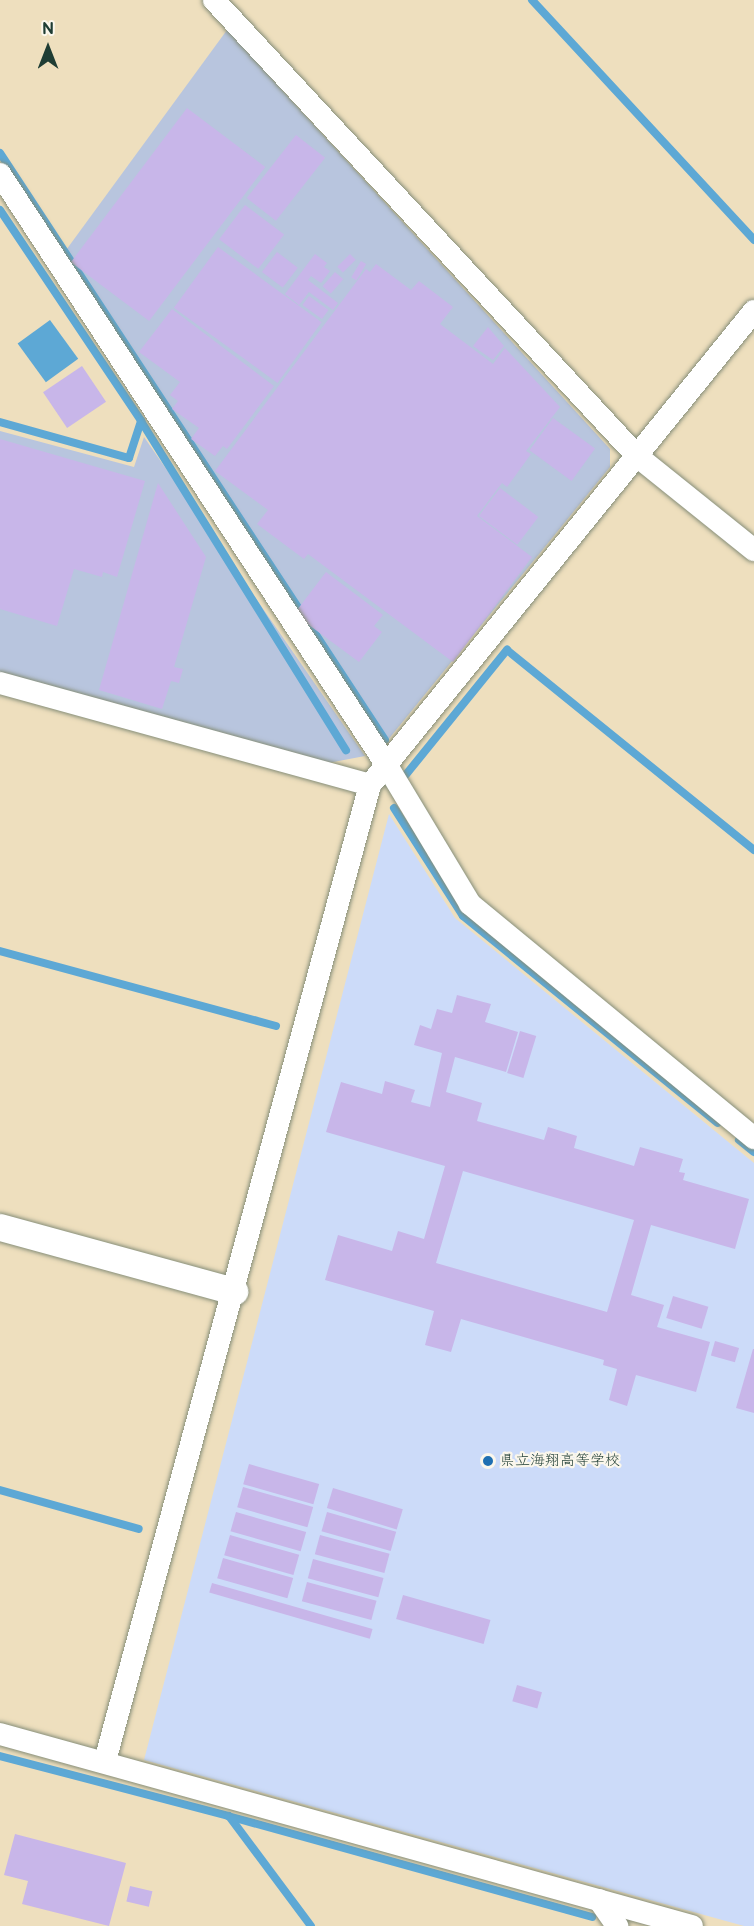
<!DOCTYPE html>
<meta charset="utf-8">
<style>
body{margin:0}
#map{position:relative;width:754px;height:1926px;overflow:hidden;background:#eedfbe;font-family:"Balsamiq Sans","Klee One",sans-serif}
div>[style]{position:absolute}
[style*='--x']{left:calc(var(--x)*1px);top:calc(var(--y)*1px);width:calc(var(--w)*1px);rotate:calc(var(--a)*1deg)}
.built>*{inset:0;background:#ccdbf9}
.industrial>*{inset:0;background:#b8c5de}
.water>*{inset:0;background:#5da8d5;transform-origin:0 0}
.stream>*{height:8px;margin:-4px;padding:0 4px;transform-origin:4px;border-radius:4px;background:#5da8d5}
.building>*{inset:0;background:#c8b6e9;transform-origin:0 0}
.roads{filter:drop-shadow(0 0 2px #868e79) drop-shadow(0 0 2px #868e79)}
.minor>*{height:22px;margin:-11px;padding:0 11px;transform-origin:11px;border-radius:11px;background:#fff}
.tertiary>*{height:27px;margin:-13.5px;padding:0 13.5px;transform-origin:13.5px;border-radius:13.5px;background:#fff}
.dots>*{width:16px;height:16px;translate:-50% -50%;box-sizing:border-box;border:3px solid #fbf7ec;border-radius:50%}
span{translate:-50% -50%;white-space:nowrap;text-align:center;line-height:1.15;-webkit-text-stroke:4.5px #fbf7ec;paint-order:stroke}
.poi-label{font-size:15px;color:#1f3d34}
.left{translate:0 -50%;text-align:left}
.north{position:absolute;left:18px;top:18px;width:60px;height:60px;-webkit-text-stroke:4px #fbf7ec;paint-order:stroke;rotate:0deg;font-size:16px;font-weight:700;line-height:24px;text-align:center;color:#1f3d34}
.north::after{content:'';display:block;margin:auto;width:21px;height:27px;background:#1f3d34;clip-path:polygon(50% 0,100% 100%,50% 72%,0 100%)}
</style>
<div id="map">
<div class="built">
<div style="clip-path:polygon(389px 814px,455px 918px,754px 1163px,754px 1926px,744px 1926px,144px 1760px)"></div>
</div>
<div class="industrial">
<div style="clip-path:polygon(227px 30px,610px 449px,610px 467px,383px 746px,61px 257px)"></div>
<div style="clip-path:polygon(0 431px,134px 467px,144px 437px,365px 756px,328px 763px,0 673px)"></div>
</div>
<div class="water">
<div style="left:50px;top:320px;width:48px;height:40px;rotate:54deg"></div>
</div>
<div class="stream">
<div style="--x:532;--y:0;--w:327;--a:47.2"></div>
<div style="--x:0;--y:153;--w:702;--a:56.74"></div>
<div style="--x:0;--y:210;--w:254;--a:56.2"></div>
<div style="--x:141;--y:421;--w:388;--a:58.1"></div>
<div style="--x:0;--y:422;--w:134;--a:15.6"></div>
<div style="--x:129;--y:458;--w:39;--a:-72"></div>
<div style="--x:404;--y:777;--w:164;--a:-51"></div>
<div style="--x:507;--y:650;--w:318;--a:39"></div>
<div style="--x:394;--y:808;--w:128;--a:57.4"></div>
<div style="--x:463;--y:916;--w:328;--a:39.1"></div>
<div style="--x:0;--y:951;--w:286;--a:15.2"></div>
<div style="--x:739;--y:1140;--w:19;--a:39"></div>
<div style="--x:0;--y:1490;--w:144;--a:15.7"></div>
<div style="--x:0;--y:1756;--w:236;--a:14.7"></div>
<div style="--x:228;--y:1816;--w:378;--a:15.5"></div>
<div style="--x:229;--y:1816;--w:137;--a:53.3"></div>
</div>
<div class="building">
<div style="left:187px;top:108px;width:98px;height:193px;rotate:37deg"></div>
<div style="left:296px;top:135px;width:37px;height:80px;rotate:38deg"></div>
<div style="left:245px;top:205px;width:49px;height:43px;rotate:37deg"></div>
<div style="left:218px;top:247px;width:128px;height:75px;rotate:36deg"></div>
<div style="left:277px;top:252px;width:26px;height:25px;rotate:37deg"></div>
<div style="clip-path:polygon(315px 254px,327px 263px,324px 267px,330px 271px,321px 283px,311px 276px,308px 280px,338px 303px,333px 310px,309px 292px,299px 305px,285px 294px)"></div>
<div style="left:350px;top:254px;width:8px;height:18px;rotate:45deg"></div>
<div style="left:361px;top:261px;width:6px;height:19px;rotate:31deg"></div>
<div style="clip-path:polygon(376px 264px,411px 290px,419px 281px,453px 307px,440px 324px,493px 364px,505px 348px,560px 407px,526px 451px,531px 454px,507px 487px,502px 483px,477px 516px,532px 557px,453px 662px,308px 554px,304px 559px,257px 524px,268px 510px,215px 471px,366px 269px,370px 272px)"></div>
<div style="left:335px;top:272px;width:11px;height:19px;rotate:41deg"></div>
<div style="left:309px;top:296px;width:24px;height:11px;rotate:36deg"></div>
<div style="clip-path:polygon(172px 309px,274px 386px,227px 449px,223px 446px,215px 456px,191px 439px,199px 428px,172px 409px,178px 401px,170px 395px,180px 382px,139px 352px)"></div>
<div style="clip-path:polygon(488px 327px,504px 346px,493px 360px,473px 346px)"></div>
<div style="left:82px;top:366px;width:43px;height:47px;rotate:56deg"></div>
<div style="left:553px;top:418px;width:52px;height:40px;rotate:36deg"></div>
<div style="clip-path:polygon(0 439px,145px 481px,117px 577px,103px 572px,102px 577px,74px 569px,57px 626px,0 609px)"></div>
<div style="clip-path:polygon(158px 483px,206px 557px,174px 667px,183px 669px,179px 683px,171px 681px,162px 709px,99px 690px)"></div>
<div style="left:500px;top:488px;width:48px;height:35px;rotate:37deg"></div>
<div style="clip-path:polygon(326px 572px,383px 615px,374px 626px,382px 632px,359px 662px,294px 614px)"></div>
<div style="clip-path:polygon(evenodd,457px 995px,491px 1004px,485px 1022px,518px 1032px,506px 1072px,455px 1057px,446px 1092px,482px 1103px,477px 1121px,544px 1140px,548px 1127px,577px 1136px,574px 1148px,634px 1166px,640px 1147px,683px 1159px,679px 1172px,685px 1173px,683px 1180px,749px 1199px,735px 1249px,651px 1225px,631px 1295px,664px 1305px,657px 1327px,710px 1342px,696px 1392px,636px 1375px,627px 1406px,609px 1400px,617px 1369px,603px 1365px,604px 1360px,461px 1319px,451px 1352px,425px 1345px,434px 1311px,325px 1280px,338px 1235px,392px 1251px,398px 1231px,424px 1239px,445px 1166px,326px 1132px,341px 1082px,382px 1094px,385px 1081px,415px 1090px,411px 1102px,430px 1107px,442px 1053px,414px 1045px,420px 1025px,431px 1029px,437px 1009px,452px 1013px,457px 995px,463px 1171px,634px 1220px,607px 1312px,436px 1263px,463px 1171px)"></div>
<div style="left:520px;top:1031px;width:17px;height:44px;rotate:17deg"></div>
<div style="left:673px;top:1296px;width:37px;height:23px;rotate:17deg"></div>
<div style="left:715px;top:1341px;width:25px;height:15px;rotate:16deg"></div>
<div style="clip-path:polygon(753px 1349px,754px 1349px,754px 1413px,736px 1408px)"></div>
<div style="left:249px;top:1464px;width:73px;height:21px;rotate:16deg"></div>
<div style="left:243px;top:1487px;width:73px;height:21px;rotate:16deg"></div>
<div style="left:333px;top:1488px;width:73px;height:21px;rotate:17deg"></div>
<div style="left:236px;top:1512px;width:73px;height:20px;rotate:16deg"></div>
<div style="left:327px;top:1512px;width:72px;height:20px;rotate:16deg"></div>
<div style="left:230px;top:1535px;width:72px;height:21px;rotate:16deg"></div>
<div style="left:320px;top:1535px;width:72px;height:20px;rotate:15deg"></div>
<div style="left:223px;top:1558px;width:73px;height:21px;rotate:16deg"></div>
<div style="left:313px;top:1559px;width:73px;height:20px;rotate:15deg"></div>
<div style="left:307px;top:1582px;width:72px;height:20px;rotate:15deg"></div>
<div style="left:212px;top:1583px;width:167px;height:10px;rotate:16deg"></div>
<div style="left:403px;top:1595px;width:91px;height:25px;rotate:16deg"></div>
<div style="left:517px;top:1685px;width:26px;height:17px;rotate:16deg"></div>
<div style="clip-path:polygon(15px 1834px,126px 1863px,109px 1926px,22px 1904px,28px 1881px,4px 1875px)"></div>
<div style="left:130px;top:1886px;width:23px;height:16px;rotate:13deg"></div>
</div>
<div class="roads">
<div class="minor">
<div style="--x:214;--y:0;--w:622;--a:47.15"></div>
<div style="--x:637;--y:456;--w:150;--a:38.8"></div>
<div style="--x:0;--y:174;--w:705;--a:56.81"></div>
<div style="--x:386;--y:764;--w:163;--a:59"></div>
<div style="--x:470;--y:904;--w:368;--a:39.5"></div>
<div style="--x:0;--y:683;--w:384;--a:15.4"></div>
<div style="--x:0;--y:1734;--w:718;--a:15.51"></div>
<div style="--x:105;--y:1761;--w:1011;--a:-74.81"></div>
<div style="--x:370;--y:785;--w:610;--a:-50.99"></div>
<div style="--x:599;--y:1900;--w:32;--a:55"></div>
</div>
<div class="tertiary">
<div style="--x:0;--y:1227;--w:243;--a:15.3"></div>
</div>
</div>
<div class="dots">
<div style="left:488px;top:1461px;background:#1f6fb2"></div>
</div>
<div class="poi-label">
<span class="left" style="left:500px;top:1461px">県立海翔高等学校</span>
</div>
<div class="north">N</div>
</div>
